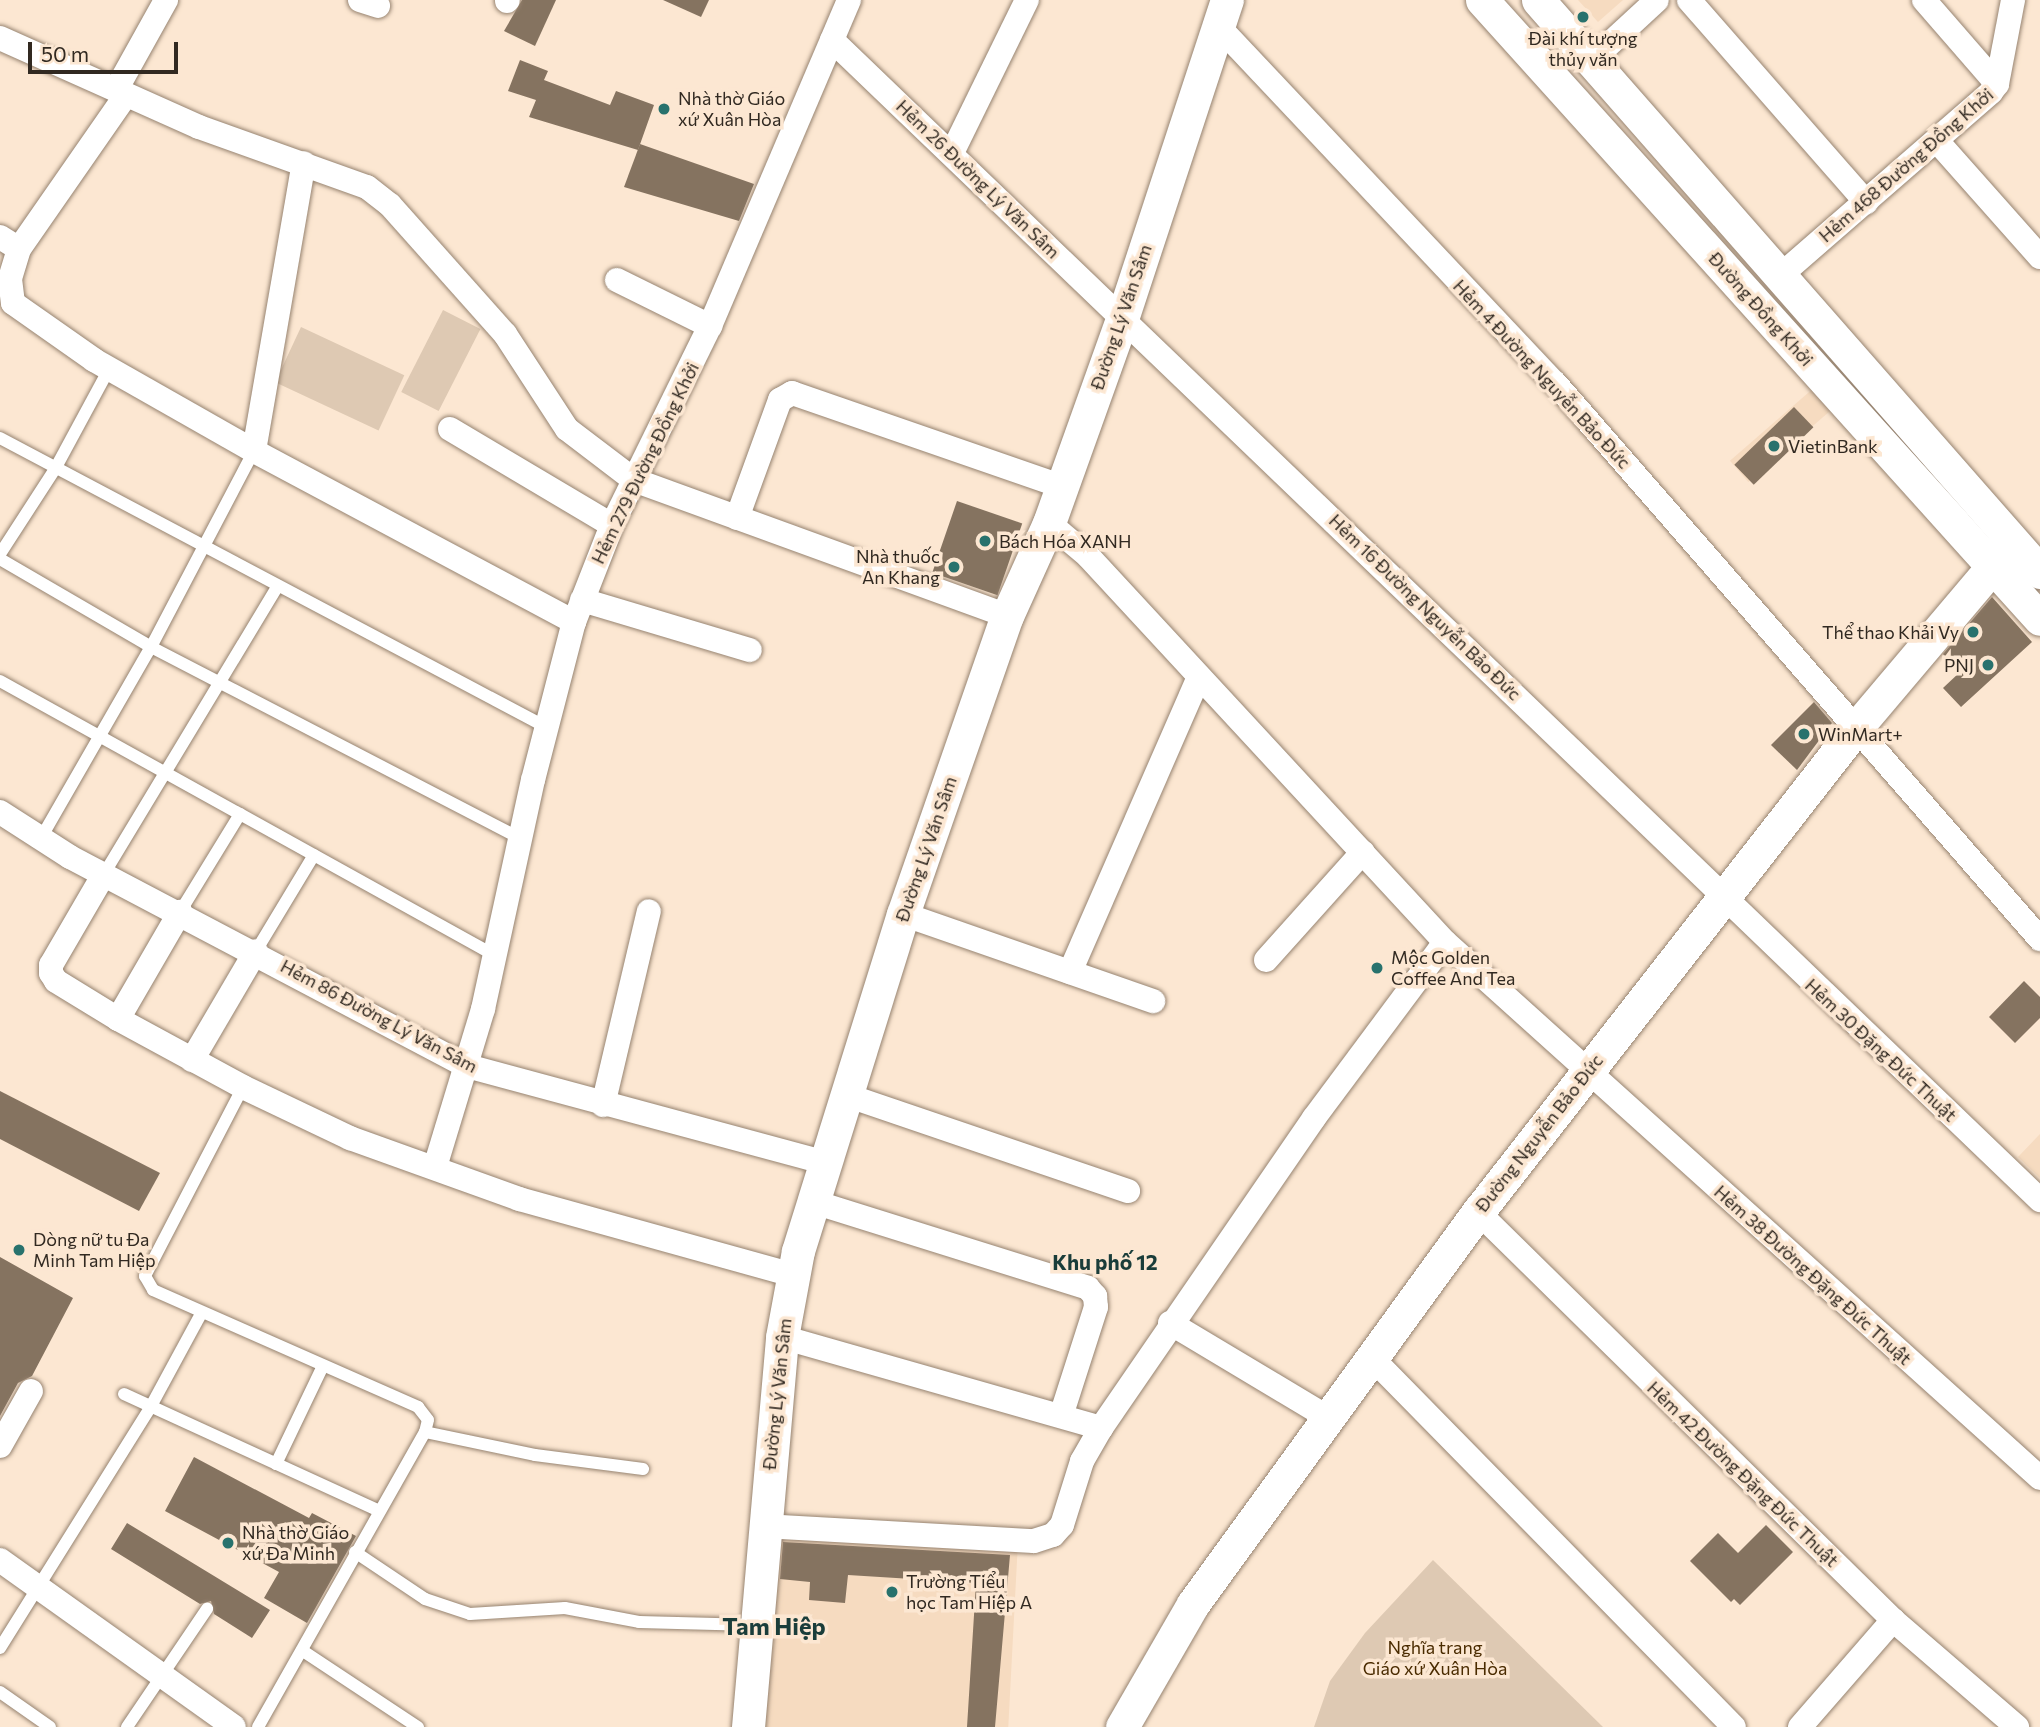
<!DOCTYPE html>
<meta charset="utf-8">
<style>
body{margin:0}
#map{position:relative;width:2040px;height:1727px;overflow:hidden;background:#fce7d2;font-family:Commissioner,sans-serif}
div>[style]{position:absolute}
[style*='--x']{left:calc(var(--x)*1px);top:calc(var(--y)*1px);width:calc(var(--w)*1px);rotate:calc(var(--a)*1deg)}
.built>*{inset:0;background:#f6dbc0;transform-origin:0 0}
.green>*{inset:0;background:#dec9b3;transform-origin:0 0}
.building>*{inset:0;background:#857360;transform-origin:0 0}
.roads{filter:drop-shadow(0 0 2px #968370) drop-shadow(0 0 2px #968370)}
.lane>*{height:12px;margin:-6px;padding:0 6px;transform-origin:6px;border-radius:6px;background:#fff}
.street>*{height:24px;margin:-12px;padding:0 12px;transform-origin:12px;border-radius:12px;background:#fff}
.secondary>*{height:33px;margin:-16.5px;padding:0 16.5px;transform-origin:16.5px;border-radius:16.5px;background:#fff}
.dots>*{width:19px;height:19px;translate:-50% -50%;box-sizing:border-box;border:4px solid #fce7d2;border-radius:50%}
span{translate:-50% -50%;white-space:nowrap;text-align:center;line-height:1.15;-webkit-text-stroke:7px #fce7d2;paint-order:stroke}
.poi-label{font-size:18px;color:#312921}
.left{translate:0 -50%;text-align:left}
.right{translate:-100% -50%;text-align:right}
.street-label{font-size:18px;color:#312921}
.park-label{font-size:18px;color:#4a2b00}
.quarter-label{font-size:21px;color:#1a3d3a;font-weight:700}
.district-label{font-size:24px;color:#1a3d3a;font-weight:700}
.scale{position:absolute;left:28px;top:42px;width:150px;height:32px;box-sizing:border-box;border:4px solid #312921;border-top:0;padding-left:9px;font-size:21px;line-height:24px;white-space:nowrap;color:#312921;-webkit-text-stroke:5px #fce7d2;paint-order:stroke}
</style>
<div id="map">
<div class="built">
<div style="clip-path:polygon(1578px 0,1623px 0,1598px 22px)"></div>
<div style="left:1816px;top:386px;width:28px;height:114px;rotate:49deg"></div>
<div style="clip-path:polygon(2040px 1134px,2040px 1178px,2018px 1157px)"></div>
<div style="left:775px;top:1535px;width:243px;height:193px;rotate:3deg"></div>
</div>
<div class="green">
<div style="left:443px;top:310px;width:42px;height:92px;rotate:27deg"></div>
<div style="left:301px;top:327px;width:114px;height:61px;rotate:25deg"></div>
<div style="clip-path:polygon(1433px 1560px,1603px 1727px,1314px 1727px,1330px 1681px,1365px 1633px)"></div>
</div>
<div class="building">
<div style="clip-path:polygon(522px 0,556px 0,535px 46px,504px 31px)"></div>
<div style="clip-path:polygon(663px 0,709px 0,701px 17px)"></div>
<div style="clip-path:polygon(520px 60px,548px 71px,544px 80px,610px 105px,616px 91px,654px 105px,638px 150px,529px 117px,536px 100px,508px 91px)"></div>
<div style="clip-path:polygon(640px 144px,754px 184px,739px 221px,624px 187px)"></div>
<div style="left:1794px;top:407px;width:28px;height:83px;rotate:46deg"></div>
<div style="left:957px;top:501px;width:69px;height:76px;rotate:19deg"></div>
<div style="clip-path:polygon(1992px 597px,2032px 642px,1961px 707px,1943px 688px,1960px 672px,1943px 654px)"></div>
<div style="clip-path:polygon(1814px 702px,1832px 723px,1797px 770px,1771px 745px)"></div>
<div style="clip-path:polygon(2024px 981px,2040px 997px,2040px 1018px,2015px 1043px,1989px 1017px)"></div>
<div style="clip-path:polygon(0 1091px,160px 1173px,139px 1211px,0 1139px)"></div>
<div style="clip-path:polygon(0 1257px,73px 1298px,32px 1376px,18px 1383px,0 1416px)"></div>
<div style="clip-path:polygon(194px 1457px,309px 1518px,312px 1513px,356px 1536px,307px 1623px,264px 1598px,279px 1572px,165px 1511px)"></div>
<div style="clip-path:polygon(127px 1523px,270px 1610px,252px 1638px,214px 1614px,211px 1601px,200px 1604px,111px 1549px)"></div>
<div style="clip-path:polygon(1766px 1525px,1793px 1552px,1740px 1605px,1734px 1599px,1731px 1602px,1690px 1561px,1718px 1533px,1738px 1553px)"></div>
<div style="clip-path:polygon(783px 1542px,1010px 1555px,995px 1727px,967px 1727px,976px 1583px,848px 1575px,845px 1603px,809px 1600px,810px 1582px,780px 1579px)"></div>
</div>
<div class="roads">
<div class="lane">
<div style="--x:0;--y:438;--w:618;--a:27.89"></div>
<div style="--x:0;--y:554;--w:101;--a:-57.1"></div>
<div style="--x:55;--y:469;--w:114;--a:-61.6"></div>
<div style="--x:0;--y:559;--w:175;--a:30.2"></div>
<div style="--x:151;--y:647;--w:416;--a:27.4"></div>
<div style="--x:0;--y:681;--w:567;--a:29.01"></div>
<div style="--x:41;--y:838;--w:220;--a:-60.1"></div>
<div style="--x:151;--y:647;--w:221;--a:-62.3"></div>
<div style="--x:104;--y:874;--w:335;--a:-58.9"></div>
<div style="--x:180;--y:912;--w:115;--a:-58.5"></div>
<div style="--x:256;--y:951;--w:112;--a:-58.9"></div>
<div style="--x:243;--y:1087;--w:213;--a:117.4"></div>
<div style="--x:145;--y:1276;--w:16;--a:60"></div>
<div style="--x:153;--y:1290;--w:290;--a:23.8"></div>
<div style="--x:418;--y:1407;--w:16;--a:52"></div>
<div style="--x:428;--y:1420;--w:12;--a:104"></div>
<div style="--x:425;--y:1432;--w:112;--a:11.8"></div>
<div style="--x:535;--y:1455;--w:109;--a:7.4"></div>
<div style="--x:124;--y:1394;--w:278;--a:24.6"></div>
<div style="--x:276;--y:1464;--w:109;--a:-64.4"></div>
<div style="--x:355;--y:1552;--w:84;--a:33.9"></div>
<div style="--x:425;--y:1599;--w:47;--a:18.4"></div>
<div style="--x:470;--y:1614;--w:95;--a:-3.6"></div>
<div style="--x:565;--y:1608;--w:75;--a:10.7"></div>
<div style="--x:639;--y:1622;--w:115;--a:1.5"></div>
<div style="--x:0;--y:1648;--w:285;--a:-58"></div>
<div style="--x:151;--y:1406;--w:105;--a:-61.5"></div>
<div style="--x:303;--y:1651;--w:138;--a:33.5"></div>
<div style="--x:0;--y:1692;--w:61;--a:35"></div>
<div style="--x:127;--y:1727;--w:143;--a:-55.9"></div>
<div style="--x:258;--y:1727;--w:339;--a:-60.5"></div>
</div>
<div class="street">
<div style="--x:360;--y:0;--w:19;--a:18"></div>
<div style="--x:1689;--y:0;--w:269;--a:48.8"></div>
<div style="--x:1924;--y:0;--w:111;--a:49"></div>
<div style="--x:507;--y:1;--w:1;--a:-45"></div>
<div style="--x:1220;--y:28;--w:488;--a:46.7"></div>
<div style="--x:1555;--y:383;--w:738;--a:48.9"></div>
<div style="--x:0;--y:38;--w:218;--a:24.1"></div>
<div style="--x:199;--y:127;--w:178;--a:19.7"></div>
<div style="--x:367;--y:187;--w:29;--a:38"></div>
<div style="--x:390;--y:205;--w:173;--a:48.3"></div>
<div style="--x:505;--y:334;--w:113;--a:56.9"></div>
<div style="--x:567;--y:429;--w:84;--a:37.3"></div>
<div style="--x:634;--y:480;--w:397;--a:20"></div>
<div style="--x:832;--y:40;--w:1675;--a:43.84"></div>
<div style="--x:1592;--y:60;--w:88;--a:-42.7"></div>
<div style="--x:116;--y:90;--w:103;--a:-60.9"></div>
<div style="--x:126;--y:95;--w:188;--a:124.8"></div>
<div style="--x:19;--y:249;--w:31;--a:107"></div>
<div style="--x:10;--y:279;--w:24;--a:83"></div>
<div style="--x:13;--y:303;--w:99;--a:35.1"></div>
<div style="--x:94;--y:360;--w:184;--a:29.6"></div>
<div style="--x:254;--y:451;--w:363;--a:28.1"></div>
<div style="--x:1937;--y:141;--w:155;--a:48.4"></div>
<div style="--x:952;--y:153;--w:170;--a:-63.9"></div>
<div style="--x:0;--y:237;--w:22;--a:32"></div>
<div style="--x:1782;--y:274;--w:277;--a:-41"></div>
<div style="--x:1991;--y:92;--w:10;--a:-53"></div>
<div style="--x:1997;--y:84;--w:86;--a:-79.2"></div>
<div style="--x:617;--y:280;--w:104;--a:26.3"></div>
<div style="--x:450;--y:429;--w:188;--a:30.7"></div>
<div style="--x:254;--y:451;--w:292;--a:-80.2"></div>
<div style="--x:737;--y:518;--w:126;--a:-70"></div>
<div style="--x:780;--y:400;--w:14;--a:-30"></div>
<div style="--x:792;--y:393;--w:285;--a:19.1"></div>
<div style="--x:1049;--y:523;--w:51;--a:40.2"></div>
<div style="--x:1088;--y:556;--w:526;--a:47.24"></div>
<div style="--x:1445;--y:942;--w:801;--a:42.01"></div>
<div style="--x:582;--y:600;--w:175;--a:16.6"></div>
<div style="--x:0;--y:812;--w:83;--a:32.7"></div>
<div style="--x:70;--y:857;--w:449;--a:27.8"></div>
<div style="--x:467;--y:1066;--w:372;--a:15.1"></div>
<div style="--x:104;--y:874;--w:105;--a:120.2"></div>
<div style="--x:51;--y:965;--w:8;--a:90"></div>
<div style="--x:51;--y:973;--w:9;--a:58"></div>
<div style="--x:56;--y:981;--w:73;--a:31.5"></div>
<div style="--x:118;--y:1019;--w:142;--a:28.5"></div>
<div style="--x:243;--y:1087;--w:119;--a:25.5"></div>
<div style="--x:350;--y:1138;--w:180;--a:19.8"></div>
<div style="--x:519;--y:1199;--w:284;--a:15.5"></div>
<div style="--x:903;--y:914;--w:265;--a:19.2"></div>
<div style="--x:1266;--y:960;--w:145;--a:-48.1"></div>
<div style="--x:1070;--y:972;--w:322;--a:-66.4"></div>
<div style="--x:118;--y:1019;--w:124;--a:-59.9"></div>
<div style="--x:192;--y:1060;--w:126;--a:-59.6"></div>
<div style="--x:846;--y:1095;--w:298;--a:18.8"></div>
<div style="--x:603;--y:1105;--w:199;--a:-76.7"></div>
<div style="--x:435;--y:1167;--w:165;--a:-73.1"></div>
<div style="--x:483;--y:1009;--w:234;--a:-77.7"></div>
<div style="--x:533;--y:780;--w:163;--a:-75.5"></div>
<div style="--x:574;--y:622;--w:104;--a:-68.6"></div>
<div style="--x:612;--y:525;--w:222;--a:-63.8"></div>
<div style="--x:710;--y:326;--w:354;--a:-66.9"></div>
<div style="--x:814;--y:1202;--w:287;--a:17.4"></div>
<div style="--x:1088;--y:1288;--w:11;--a:49"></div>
<div style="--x:1095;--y:1296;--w:11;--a:85"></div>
<div style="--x:1096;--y:1307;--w:114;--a:107.8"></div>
<div style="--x:1478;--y:1212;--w:582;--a:44.51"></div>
<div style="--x:1893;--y:1620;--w:164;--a:40.8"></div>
<div style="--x:1170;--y:1323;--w:183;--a:30.9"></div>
<div style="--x:782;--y:1337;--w:332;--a:15.9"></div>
<div style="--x:1101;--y:1428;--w:376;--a:-55.5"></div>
<div style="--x:1314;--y:1118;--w:219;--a:-53.3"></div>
<div style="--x:1371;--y:1357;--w:518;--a:45.55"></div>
<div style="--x:0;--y:1446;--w:63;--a:-60.6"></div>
<div style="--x:763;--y:1526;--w:271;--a:3.2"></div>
<div style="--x:1034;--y:1541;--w:20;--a:-18"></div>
<div style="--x:1053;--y:1535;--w:13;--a:-48"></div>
<div style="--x:1062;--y:1525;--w:67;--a:-72.6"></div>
<div style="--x:1082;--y:1461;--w:38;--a:-60"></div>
<div style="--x:0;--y:1560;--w:287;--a:35.5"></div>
<div style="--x:1800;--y:1727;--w:142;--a:-49"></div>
</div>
<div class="secondary">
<div style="--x:1482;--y:0;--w:833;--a:47.97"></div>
<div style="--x:1538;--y:0;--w:761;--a:48.73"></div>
<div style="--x:748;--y:1727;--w:391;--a:-85"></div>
<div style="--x:782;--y:1337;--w:87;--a:-79.5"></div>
<div style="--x:798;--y:1251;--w:353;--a:-72.7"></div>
<div style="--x:903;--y:914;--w:316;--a:-70.8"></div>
<div style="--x:1007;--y:616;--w:102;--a:-65.7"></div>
<div style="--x:1049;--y:523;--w:217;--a:-70.3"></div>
<div style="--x:1122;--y:319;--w:336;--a:-71.8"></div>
<div style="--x:1122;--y:1727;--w:142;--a:-60"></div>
<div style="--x:1193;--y:1604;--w:485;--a:-54"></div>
<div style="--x:1478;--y:1212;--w:614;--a:-52.01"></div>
<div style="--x:1856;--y:728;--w:243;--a:-49.8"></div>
</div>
</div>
<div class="dots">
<div style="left:1583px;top:17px;background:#28726d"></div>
<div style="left:664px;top:109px;background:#28726d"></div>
<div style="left:1774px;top:446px;background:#28726d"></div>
<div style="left:985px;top:541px;background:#28726d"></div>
<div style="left:954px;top:567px;background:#28726d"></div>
<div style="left:1973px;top:632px;background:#28726d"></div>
<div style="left:1988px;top:665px;background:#28726d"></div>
<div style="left:1804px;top:734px;background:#28726d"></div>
<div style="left:1377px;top:968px;background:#28726d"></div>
<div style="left:19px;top:1250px;background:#28726d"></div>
<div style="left:228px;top:1543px;background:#28726d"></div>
<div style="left:892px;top:1592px;background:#28726d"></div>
</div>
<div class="poi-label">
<span style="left:1583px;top:49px">Đài khí tượng<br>thủy văn</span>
<span class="left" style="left:678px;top:109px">Nhà thờ Giáo<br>xứ Xuân Hòa</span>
<span class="left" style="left:1788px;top:446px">VietinBank</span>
<span class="left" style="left:999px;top:541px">Bách Hóa XANH</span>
<span class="right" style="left:940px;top:567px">Nhà thuốc<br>An Khang</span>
<span class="right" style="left:1959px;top:632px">Thể thao Khải Vy</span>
<span class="right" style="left:1974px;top:665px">PNJ</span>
<span class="left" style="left:1818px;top:734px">WinMart+</span>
<span class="left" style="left:1391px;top:968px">Mộc Golden<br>Coffee And Tea</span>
<span class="left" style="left:33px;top:1250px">Dòng nữ tu Đa<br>Minh Tam Hiệp</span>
<span class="left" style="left:242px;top:1543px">Nhà thờ Giáo<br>xứ Đa Minh</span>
<span class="left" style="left:906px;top:1592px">Trường Tiểu<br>học Tam Hiệp A</span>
</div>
<div class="street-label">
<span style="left:1906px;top:165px;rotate:-41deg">Hẻm 468 Đường Đồng Khởi</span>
<span style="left:978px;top:179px;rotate:44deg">Hẻm 26 Đường Lý Văn Sâm</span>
<span style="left:1761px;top:309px;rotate:48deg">Đường Đồng Khởi</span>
<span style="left:1121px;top:317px;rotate:-71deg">Đường Lý Văn Sâm</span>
<span style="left:1542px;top:374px;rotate:47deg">Hẻm 4 Đường Nguyễn Bảo Đức</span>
<span style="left:645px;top:463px;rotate:-64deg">Hẻm 279 Đường Đồng Khởi</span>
<span style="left:1425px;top:607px;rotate:44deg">Hẻm 16 Đường Nguyễn Bảo Đức</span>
<span style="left:926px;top:849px;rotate:-71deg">Đường Lý Văn Sâm</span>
<span style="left:379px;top:1016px;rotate:28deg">Hẻm 86 Đường Lý Văn Sâm</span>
<span style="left:1881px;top:1050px;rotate:43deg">Hẻm 30 Đặng Đức Thuật</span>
<span style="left:1539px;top:1133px;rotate:-52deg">Đường Nguyễn Bảo Đức</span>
<span style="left:1813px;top:1275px;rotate:42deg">Hẻm 38 Đường Đặng Đức Thuật</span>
<span style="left:777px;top:1394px;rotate:-84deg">Đường Lý Văn Sâm</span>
<span style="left:1743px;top:1474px;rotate:44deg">Hẻm 42 Đường Đặng Đức Thuật</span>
</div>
<div class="park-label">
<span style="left:1435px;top:1658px">Nghĩa trang<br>Giáo xứ Xuân Hòa</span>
</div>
<div class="quarter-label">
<span style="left:1105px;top:1262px">Khu phố 12</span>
</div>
<div class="district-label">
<span style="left:774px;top:1626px">Tam Hiệp</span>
</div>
<div class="scale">50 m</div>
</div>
